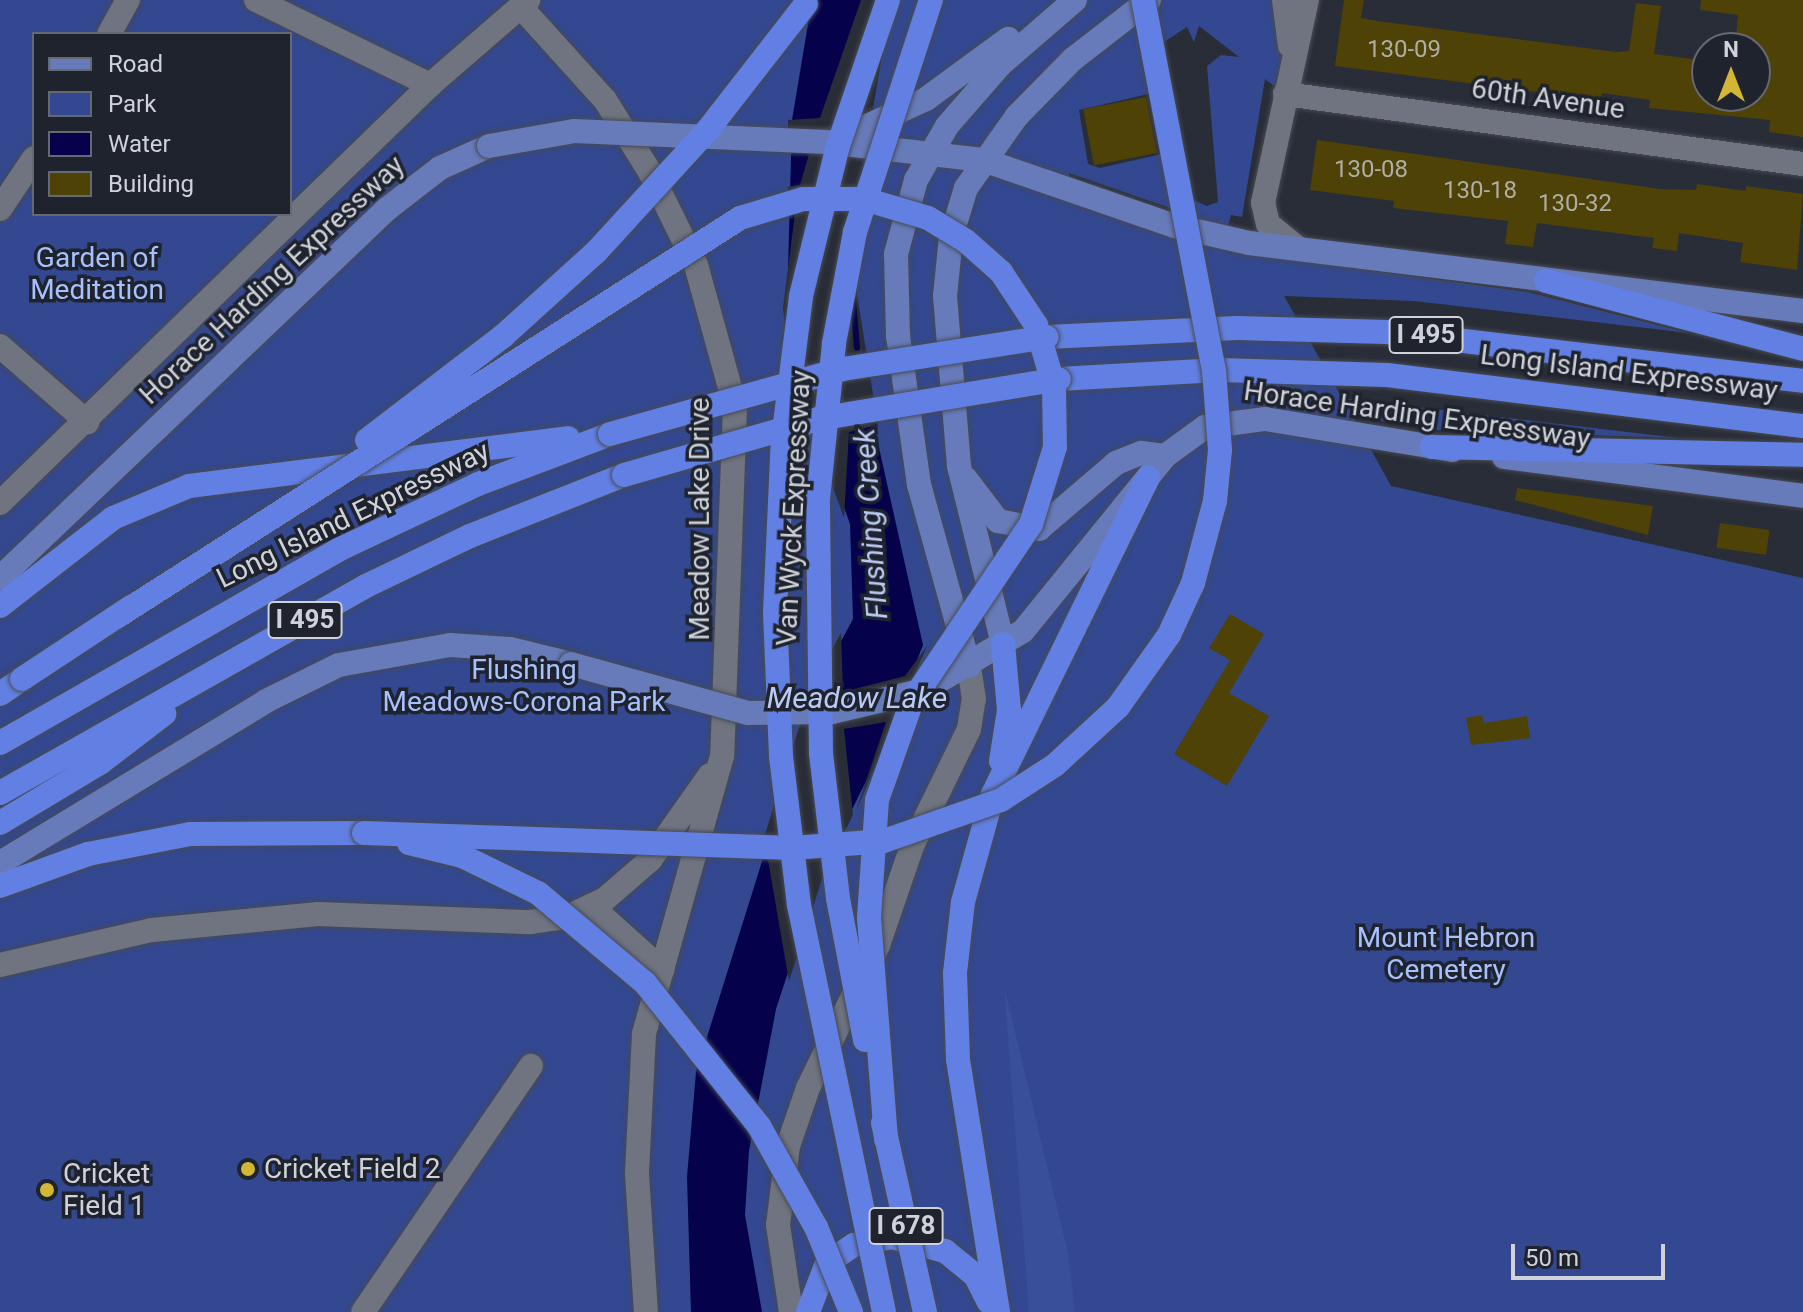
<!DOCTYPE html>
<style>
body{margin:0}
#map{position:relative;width:1803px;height:1312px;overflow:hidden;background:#292d37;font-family:Roboto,sans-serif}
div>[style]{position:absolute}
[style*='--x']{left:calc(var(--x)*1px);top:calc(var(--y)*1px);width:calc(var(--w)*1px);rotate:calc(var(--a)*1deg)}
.green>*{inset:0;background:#334890}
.forest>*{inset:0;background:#394f99}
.water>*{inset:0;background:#05024b}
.pier>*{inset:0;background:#292d37}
.stream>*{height:6px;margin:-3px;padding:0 3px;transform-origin:3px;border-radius:3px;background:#05024b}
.building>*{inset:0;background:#4e4207;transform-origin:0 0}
.roads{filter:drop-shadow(0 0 2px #474a53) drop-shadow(0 0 2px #474a53)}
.minor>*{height:24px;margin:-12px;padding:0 12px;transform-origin:12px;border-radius:12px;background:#6f7480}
.major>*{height:24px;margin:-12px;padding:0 12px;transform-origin:12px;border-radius:12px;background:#677bbb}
.highway>*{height:24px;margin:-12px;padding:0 12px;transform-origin:12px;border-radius:12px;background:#6280e3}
.bridges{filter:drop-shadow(0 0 2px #474a53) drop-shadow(0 0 2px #474a53)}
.major-bridge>*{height:24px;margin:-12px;padding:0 12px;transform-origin:12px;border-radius:12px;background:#677bbb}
.highway-bridge>*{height:24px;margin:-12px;padding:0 12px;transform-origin:12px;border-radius:12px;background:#6280e3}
.dots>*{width:22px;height:22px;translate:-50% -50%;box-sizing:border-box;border:4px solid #1f232d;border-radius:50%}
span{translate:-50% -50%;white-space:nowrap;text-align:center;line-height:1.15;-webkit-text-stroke:7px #1f232d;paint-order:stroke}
.number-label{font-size:24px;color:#afaea4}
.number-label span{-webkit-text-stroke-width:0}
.shield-label span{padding:2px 6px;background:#1f232d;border:2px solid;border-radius:6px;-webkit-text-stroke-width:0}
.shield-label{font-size:26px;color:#cfd2d9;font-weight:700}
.street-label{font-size:28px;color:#cfd2d9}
.park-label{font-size:28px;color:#a9c0fe}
.poi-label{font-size:28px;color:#cfd2d9}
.left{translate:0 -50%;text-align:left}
.water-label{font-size:30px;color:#bacaf4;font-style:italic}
.legend{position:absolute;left:32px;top:32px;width:260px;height:184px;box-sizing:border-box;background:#1f232d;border:2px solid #656972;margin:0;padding:10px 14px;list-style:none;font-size:24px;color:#cfd2d9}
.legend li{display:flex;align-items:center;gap:16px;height:40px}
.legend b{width:40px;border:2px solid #656972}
.north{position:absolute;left:1691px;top:32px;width:80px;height:80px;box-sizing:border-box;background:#1f232d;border:2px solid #656972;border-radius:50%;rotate:0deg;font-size:22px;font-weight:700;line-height:32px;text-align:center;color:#cfd2d9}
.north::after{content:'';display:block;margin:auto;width:28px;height:36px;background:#d2b635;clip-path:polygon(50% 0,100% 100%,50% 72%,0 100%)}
.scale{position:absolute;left:1511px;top:1244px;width:154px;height:36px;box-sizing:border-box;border:4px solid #cfd2d9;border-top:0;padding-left:10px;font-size:24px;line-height:28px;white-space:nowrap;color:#cfd2d9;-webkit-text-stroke:6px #1f232d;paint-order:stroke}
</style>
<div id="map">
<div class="green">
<div style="clip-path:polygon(evenodd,0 0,1306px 0,1285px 94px,1265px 79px,1242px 217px,1231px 215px,1228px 226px,1216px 224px,1069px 173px,1072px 200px,1125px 221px,1262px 256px,1528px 292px,1689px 333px,1414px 301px,1284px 296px,1342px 398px,1678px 438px,1438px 430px,1353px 417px,1391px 486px,1803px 578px,1803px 1312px,0 1312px,0 0,1199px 26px,1239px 57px,1221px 55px,1207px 66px,1218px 202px,1207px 206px,1174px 191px,1166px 153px,1100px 168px,1088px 164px,1079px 110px,1157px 92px,1147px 53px,1187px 27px,1194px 42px,1199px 26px,0 0,34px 34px,290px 34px,290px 214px,34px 214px,34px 34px)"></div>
</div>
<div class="forest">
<div style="clip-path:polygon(1004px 986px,1068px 1253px,1075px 1312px,1029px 1312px)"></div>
</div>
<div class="water">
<div style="clip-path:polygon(812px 0,888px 0,845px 245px,857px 349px,923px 645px,883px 747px,821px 872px,776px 1009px,749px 1151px,745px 1215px,762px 1312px,691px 1312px,687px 1177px,696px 1072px,817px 686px,853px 619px,850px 524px,794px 368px,787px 308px,792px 120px)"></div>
</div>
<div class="pier">
<div style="clip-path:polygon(861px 0,892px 0,849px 245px,878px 425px,849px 432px,844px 518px,790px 369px,783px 308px,795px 213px,787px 213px,788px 187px,800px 185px,809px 154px,788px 153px,788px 120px,820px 118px)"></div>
<div style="clip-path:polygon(841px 633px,843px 692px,905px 676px,927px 646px,856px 811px,886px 722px,844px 729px,853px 815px,824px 873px,789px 981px,768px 860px,757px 859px,813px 684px)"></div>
</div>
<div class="stream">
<div style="--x:853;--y:300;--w:48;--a:85.2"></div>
</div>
<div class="building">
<div style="clip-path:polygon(1344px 0,1364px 0,1361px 18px,1377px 21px,1616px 52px,1629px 51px,1636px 3px,1661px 6px,1654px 54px,1707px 61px,1707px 96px,1755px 98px,1755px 48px,1735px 48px,1738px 15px,1700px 10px,1701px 0,1803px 0,1803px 137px,1769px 132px,1770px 120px,1649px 108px,1650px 100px,1602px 93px,1601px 100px,1335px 66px)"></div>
<div style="left:1146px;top:97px;width:57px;height:64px;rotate:79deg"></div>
<div style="clip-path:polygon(1317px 140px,1660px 189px,1696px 190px,1697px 184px,1745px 191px,1746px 186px,1803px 194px,1797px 270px,1740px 262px,1743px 243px,1679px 233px,1677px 251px,1652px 248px,1654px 238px,1537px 223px,1533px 247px,1505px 244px,1508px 221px,1393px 208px,1394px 201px,1310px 190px)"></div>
<div style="clip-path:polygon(1517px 488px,1653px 506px,1648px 535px,1515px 500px)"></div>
<div style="left:1720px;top:523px;width:50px;height:25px;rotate:8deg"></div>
<div style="clip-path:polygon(1230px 614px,1264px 634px,1229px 693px,1269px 716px,1227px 786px,1174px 754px,1230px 660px,1209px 648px)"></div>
<div style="clip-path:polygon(1482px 715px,1484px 723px,1527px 716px,1530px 738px,1471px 745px,1466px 718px)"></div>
</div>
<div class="roads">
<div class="minor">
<div style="--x:256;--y:0;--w:194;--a:26"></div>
<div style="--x:1284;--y:0;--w:46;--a:82.6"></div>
<div style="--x:520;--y:6;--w:127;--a:47.9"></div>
<div style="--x:605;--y:100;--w:85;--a:58"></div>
<div style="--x:650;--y:172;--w:104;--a:63.7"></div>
<div style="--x:696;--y:265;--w:146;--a:74.5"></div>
<div style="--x:735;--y:406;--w:350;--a:92.1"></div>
<div style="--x:722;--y:756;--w:289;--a:105.7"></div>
<div style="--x:644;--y:1034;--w:140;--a:92.9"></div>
<div style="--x:637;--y:1174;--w:138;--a:86.3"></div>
<div style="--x:109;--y:34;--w:39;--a:-61"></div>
<div style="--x:1285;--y:94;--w:523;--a:7.7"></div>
<div style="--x:0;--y:209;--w:61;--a:-56.3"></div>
<div style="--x:1299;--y:249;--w:40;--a:-141"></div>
<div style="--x:1268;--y:224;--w:22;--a:-103"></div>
<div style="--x:1263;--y:203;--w:208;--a:-77.8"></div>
<div style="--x:0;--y:346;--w:116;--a:41.1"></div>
<div style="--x:0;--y:503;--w:600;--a:-44.19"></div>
<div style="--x:430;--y:85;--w:130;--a:-40.9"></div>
<div style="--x:591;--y:906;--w:96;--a:42"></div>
<div style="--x:0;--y:965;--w:156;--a:-13"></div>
<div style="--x:152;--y:930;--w:167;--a:-5.5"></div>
<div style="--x:318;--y:914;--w:212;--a:2.2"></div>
<div style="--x:530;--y:922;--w:37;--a:-8"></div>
<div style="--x:567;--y:917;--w:42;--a:-25.3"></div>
<div style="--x:605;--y:899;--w:60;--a:-40.9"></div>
<div style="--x:650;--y:860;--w:104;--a:-54.8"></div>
<div style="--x:363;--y:1312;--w:298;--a:-55.7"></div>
<div style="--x:791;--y:1312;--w:88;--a:-98.5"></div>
<div style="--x:778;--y:1225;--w:80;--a:-82.8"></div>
<div style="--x:788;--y:1146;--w:61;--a:-71"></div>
<div style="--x:808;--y:1088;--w:159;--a:-63.9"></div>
<div style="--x:878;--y:945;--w:105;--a:-71"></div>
<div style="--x:912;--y:846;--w:130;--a:-64"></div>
<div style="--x:969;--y:729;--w:30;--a:-81"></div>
<div style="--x:974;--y:699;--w:33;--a:-99"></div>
</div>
<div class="major">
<div style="--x:841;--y:138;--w:94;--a:-24.6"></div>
<div style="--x:926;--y:99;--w:102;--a:-36.2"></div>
<div style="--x:827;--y:142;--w:157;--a:6.6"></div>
<div style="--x:983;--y:160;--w:203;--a:19"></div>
<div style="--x:1175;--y:226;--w:76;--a:12.9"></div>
<div style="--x:1249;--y:243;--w:558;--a:7"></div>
<div style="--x:1504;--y:457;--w:302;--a:7.4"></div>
<div style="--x:966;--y:479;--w:53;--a:52.7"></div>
<div style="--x:998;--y:521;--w:42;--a:11"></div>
<div style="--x:1039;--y:529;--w:101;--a:-40.6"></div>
<div style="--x:1116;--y:463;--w:27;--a:-22"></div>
<div style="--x:1141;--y:453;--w:24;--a:7"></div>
<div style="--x:0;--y:578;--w:535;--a:-43.64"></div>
<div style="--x:387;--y:209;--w:67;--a:-37.7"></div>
<div style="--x:440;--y:168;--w:54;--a:-24.2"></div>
<div style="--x:1003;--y:644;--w:183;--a:-103.9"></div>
<div style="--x:959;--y:466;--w:171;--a:-94.7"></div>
<div style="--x:945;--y:296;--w:59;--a:-84.2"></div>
<div style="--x:951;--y:237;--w:51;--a:-73"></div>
<div style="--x:966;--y:188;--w:88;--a:-54.7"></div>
<div style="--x:1017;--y:116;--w:80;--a:-45.5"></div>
<div style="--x:1073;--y:59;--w:96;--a:-37.8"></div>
<div style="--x:969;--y:666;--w:188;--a:-105.4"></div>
<div style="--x:919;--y:485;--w:150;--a:-98"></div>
<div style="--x:898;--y:336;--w:82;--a:-91.4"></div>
<div style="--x:896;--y:254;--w:77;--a:-74.9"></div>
<div style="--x:916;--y:180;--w:62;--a:-60.1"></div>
<div style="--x:947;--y:126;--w:81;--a:-49"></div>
<div style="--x:1000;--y:65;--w:99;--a:-40.9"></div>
<div style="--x:924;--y:690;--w:115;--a:-30.8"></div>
<div style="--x:1023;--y:631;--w:225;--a:-50.9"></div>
<div style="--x:1165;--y:456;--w:49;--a:-35.9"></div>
<div style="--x:1205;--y:427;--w:61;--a:-7.6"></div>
<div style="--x:1265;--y:419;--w:190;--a:9.4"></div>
<div style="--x:0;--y:863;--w:311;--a:-31.3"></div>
<div style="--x:266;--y:701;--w:81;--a:-26.3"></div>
<div style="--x:339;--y:665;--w:113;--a:-10.2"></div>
<div style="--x:450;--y:645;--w:60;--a:3.8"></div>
<div style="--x:510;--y:649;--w:63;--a:13.8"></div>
</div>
<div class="highway">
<div style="--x:1546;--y:281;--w:266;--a:14.8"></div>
<div style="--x:1047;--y:337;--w:190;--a:-2.7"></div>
<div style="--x:1237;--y:328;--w:150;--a:1.5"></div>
<div style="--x:1387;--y:332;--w:419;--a:6.7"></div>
<div style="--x:1059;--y:379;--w:160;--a:-3.2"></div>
<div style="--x:1219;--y:370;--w:168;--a:1.7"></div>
<div style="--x:1387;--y:375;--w:419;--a:7"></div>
<div style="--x:1432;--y:447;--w:371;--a:1.2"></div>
<div style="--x:0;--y:606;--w:143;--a:-37.9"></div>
<div style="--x:113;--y:518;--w:82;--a:-22.8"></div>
<div style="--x:189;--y:486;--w:382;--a:-7.2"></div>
<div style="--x:0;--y:694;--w:27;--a:-34"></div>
<div style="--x:0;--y:743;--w:389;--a:-29.7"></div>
<div style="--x:338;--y:550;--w:155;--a:-25.2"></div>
<div style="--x:478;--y:484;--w:141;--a:-20.7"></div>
<div style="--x:1001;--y:761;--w:52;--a:-81.1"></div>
<div style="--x:1009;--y:710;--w:66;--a:-95.2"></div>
<div style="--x:0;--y:793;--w:420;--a:-29.5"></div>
<div style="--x:366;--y:586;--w:115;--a:-25.7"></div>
<div style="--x:470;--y:536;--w:166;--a:-21.6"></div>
<div style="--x:0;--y:823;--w:117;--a:-31"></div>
<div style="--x:100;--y:763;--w:81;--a:-37.4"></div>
<div style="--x:0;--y:886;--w:94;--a:-20"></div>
<div style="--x:88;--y:854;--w:104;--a:-11.1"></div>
<div style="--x:190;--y:834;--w:174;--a:-0.3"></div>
<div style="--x:808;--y:1312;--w:53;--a:-68.8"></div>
<div style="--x:827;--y:1263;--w:32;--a:-34"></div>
<div style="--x:854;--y:1245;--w:38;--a:-12"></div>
<div style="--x:891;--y:1237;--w:56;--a:14.5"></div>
<div style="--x:945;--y:1251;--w:38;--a:39"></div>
<div style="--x:975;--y:1275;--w:30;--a:63"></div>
<div style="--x:998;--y:1312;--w:256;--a:-99"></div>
<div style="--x:958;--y:1059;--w:86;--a:-92"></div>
<div style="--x:955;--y:973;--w:71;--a:-83.6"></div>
<div style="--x:963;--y:902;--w:112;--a:-74.5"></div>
<div style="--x:993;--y:794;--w:352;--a:-63.9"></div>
</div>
</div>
<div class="bridges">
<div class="major-bridge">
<div style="--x:489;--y:146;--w:86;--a:-10"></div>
<div style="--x:574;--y:131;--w:253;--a:2.5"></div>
<div style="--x:571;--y:664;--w:184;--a:15.5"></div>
<div style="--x:748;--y:713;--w:84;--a:-0.7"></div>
<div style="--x:832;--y:712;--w:95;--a:-13.4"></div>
</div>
<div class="highway-bridge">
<div style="--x:610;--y:434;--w:242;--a:-15.6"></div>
<div style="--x:843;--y:369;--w:206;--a:-8.9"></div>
<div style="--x:367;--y:440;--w:171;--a:-37.4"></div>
<div style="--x:503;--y:336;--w:125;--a:-42.1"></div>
<div style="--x:596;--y:252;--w:164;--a:-47.5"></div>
<div style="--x:707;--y:131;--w:161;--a:-52.1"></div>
<div style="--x:624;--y:475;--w:202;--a:-16.1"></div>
<div style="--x:818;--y:419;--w:244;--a:-9.4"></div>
<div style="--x:118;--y:616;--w:738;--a:-32.61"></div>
<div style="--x:740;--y:218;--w:66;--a:-16.8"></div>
<div style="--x:803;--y:199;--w:61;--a:0"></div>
<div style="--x:864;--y:199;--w:67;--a:16.5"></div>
<div style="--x:928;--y:218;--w:44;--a:31.2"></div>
<div style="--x:966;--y:241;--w:47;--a:41.5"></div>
<div style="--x:1001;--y:272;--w:64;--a:56.6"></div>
<div style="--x:1036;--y:325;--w:64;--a:73.6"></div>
<div style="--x:1054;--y:386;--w:61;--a:89.1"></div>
<div style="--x:1055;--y:447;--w:81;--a:107.3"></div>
<div style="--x:1031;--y:524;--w:213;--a:123.9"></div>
<div style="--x:912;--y:701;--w:105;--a:109.5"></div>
<div style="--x:877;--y:800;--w:118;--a:93.9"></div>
<div style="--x:869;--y:918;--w:222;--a:85.6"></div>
<div style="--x:22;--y:679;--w:131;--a:-33.4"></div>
<div style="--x:364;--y:833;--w:429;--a:2"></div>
<div style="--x:793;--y:848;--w:91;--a:-4.4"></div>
<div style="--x:884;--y:841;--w:124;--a:-19.3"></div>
<div style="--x:1001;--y:800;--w:64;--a:-32.9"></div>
<div style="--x:1055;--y:765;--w:86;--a:-42.6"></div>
<div style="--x:1118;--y:707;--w:88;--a:-54.7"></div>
<div style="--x:1169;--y:635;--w:57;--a:-65.2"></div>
<div style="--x:1193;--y:583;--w:85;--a:-75"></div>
<div style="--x:1215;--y:501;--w:51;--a:-84.4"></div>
<div style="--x:1220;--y:450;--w:79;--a:-94.3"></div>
<div style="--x:1214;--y:371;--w:378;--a:-100.8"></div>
<div style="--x:409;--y:843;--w:55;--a:13.8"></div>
<div style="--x:462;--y:856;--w:85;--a:26"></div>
<div style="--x:538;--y:893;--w:140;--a:40.1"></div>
<div style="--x:645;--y:983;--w:183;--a:51.4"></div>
<div style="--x:759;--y:1126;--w:116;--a:60.6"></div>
<div style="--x:816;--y:1227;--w:92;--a:67.6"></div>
<div style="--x:865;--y:1040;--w:145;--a:-100.8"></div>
<div style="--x:838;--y:898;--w:146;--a:-96.7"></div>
<div style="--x:821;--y:753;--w:254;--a:-90.7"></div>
<div style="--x:818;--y:499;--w:157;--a:-84.1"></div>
<div style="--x:834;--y:343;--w:113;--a:-79.3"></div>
<div style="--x:855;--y:232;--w:244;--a:-71.9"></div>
<div style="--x:883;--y:1123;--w:194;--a:77.5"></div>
<div style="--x:884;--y:1312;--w:416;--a:-101.8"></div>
<div style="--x:799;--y:905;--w:150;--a:-96.9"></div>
<div style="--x:781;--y:756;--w:144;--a:-92.4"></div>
<div style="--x:775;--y:612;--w:173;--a:-87.4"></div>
<div style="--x:783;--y:439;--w:144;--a:-82.8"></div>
<div style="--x:801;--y:296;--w:151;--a:-76.2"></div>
<div style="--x:837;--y:149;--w:157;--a:-71.1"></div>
</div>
</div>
<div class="dots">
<div style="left:248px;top:1169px;background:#d2b635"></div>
<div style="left:47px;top:1190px;background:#d2b635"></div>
</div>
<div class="number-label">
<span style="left:1404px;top:50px">130-09</span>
<span style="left:1371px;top:170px">130-08</span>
<span style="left:1480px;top:191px">130-18</span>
<span style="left:1575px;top:204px">130-32</span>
</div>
<div class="shield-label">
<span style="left:1426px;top:335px">I 495</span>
<span style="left:305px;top:620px">I 495</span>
<span style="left:906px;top:1226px">I 678</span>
</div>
<div class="street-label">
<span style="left:1548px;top:99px;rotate:8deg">60th Avenue</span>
<span style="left:272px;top:280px;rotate:-43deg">Horace Harding Expressway</span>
<span style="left:1629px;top:373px;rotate:7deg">Long Island Expressway</span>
<span style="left:1417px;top:415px;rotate:8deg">Horace Harding Expressway</span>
<span style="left:794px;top:508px;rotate:-87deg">Van Wyck Expressway</span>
<span style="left:353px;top:515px;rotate:-26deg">Long Island Expressway</span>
<span style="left:700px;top:519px;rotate:-90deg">Meadow Lake Drive</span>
</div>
<div class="park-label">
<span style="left:97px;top:274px">Garden of<br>Meditation</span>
<span style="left:524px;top:686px">Flushing<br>Meadows-Corona Park</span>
<span style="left:1446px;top:954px">Mount Hebron<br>Cemetery</span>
</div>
<div class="poi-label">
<span class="left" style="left:264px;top:1169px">Cricket Field 2</span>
<span class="left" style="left:63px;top:1190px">Cricket<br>Field 1</span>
</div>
<div class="water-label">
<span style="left:871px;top:524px;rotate:-94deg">Flushing Creek</span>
<span style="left:857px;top:698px">Meadow Lake</span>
</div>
<ul class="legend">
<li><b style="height:10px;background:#677bbb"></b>Road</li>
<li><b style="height:22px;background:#334890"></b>Park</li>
<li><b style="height:22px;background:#05024b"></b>Water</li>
<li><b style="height:22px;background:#4e4207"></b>Building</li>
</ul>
<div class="north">N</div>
<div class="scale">50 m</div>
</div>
